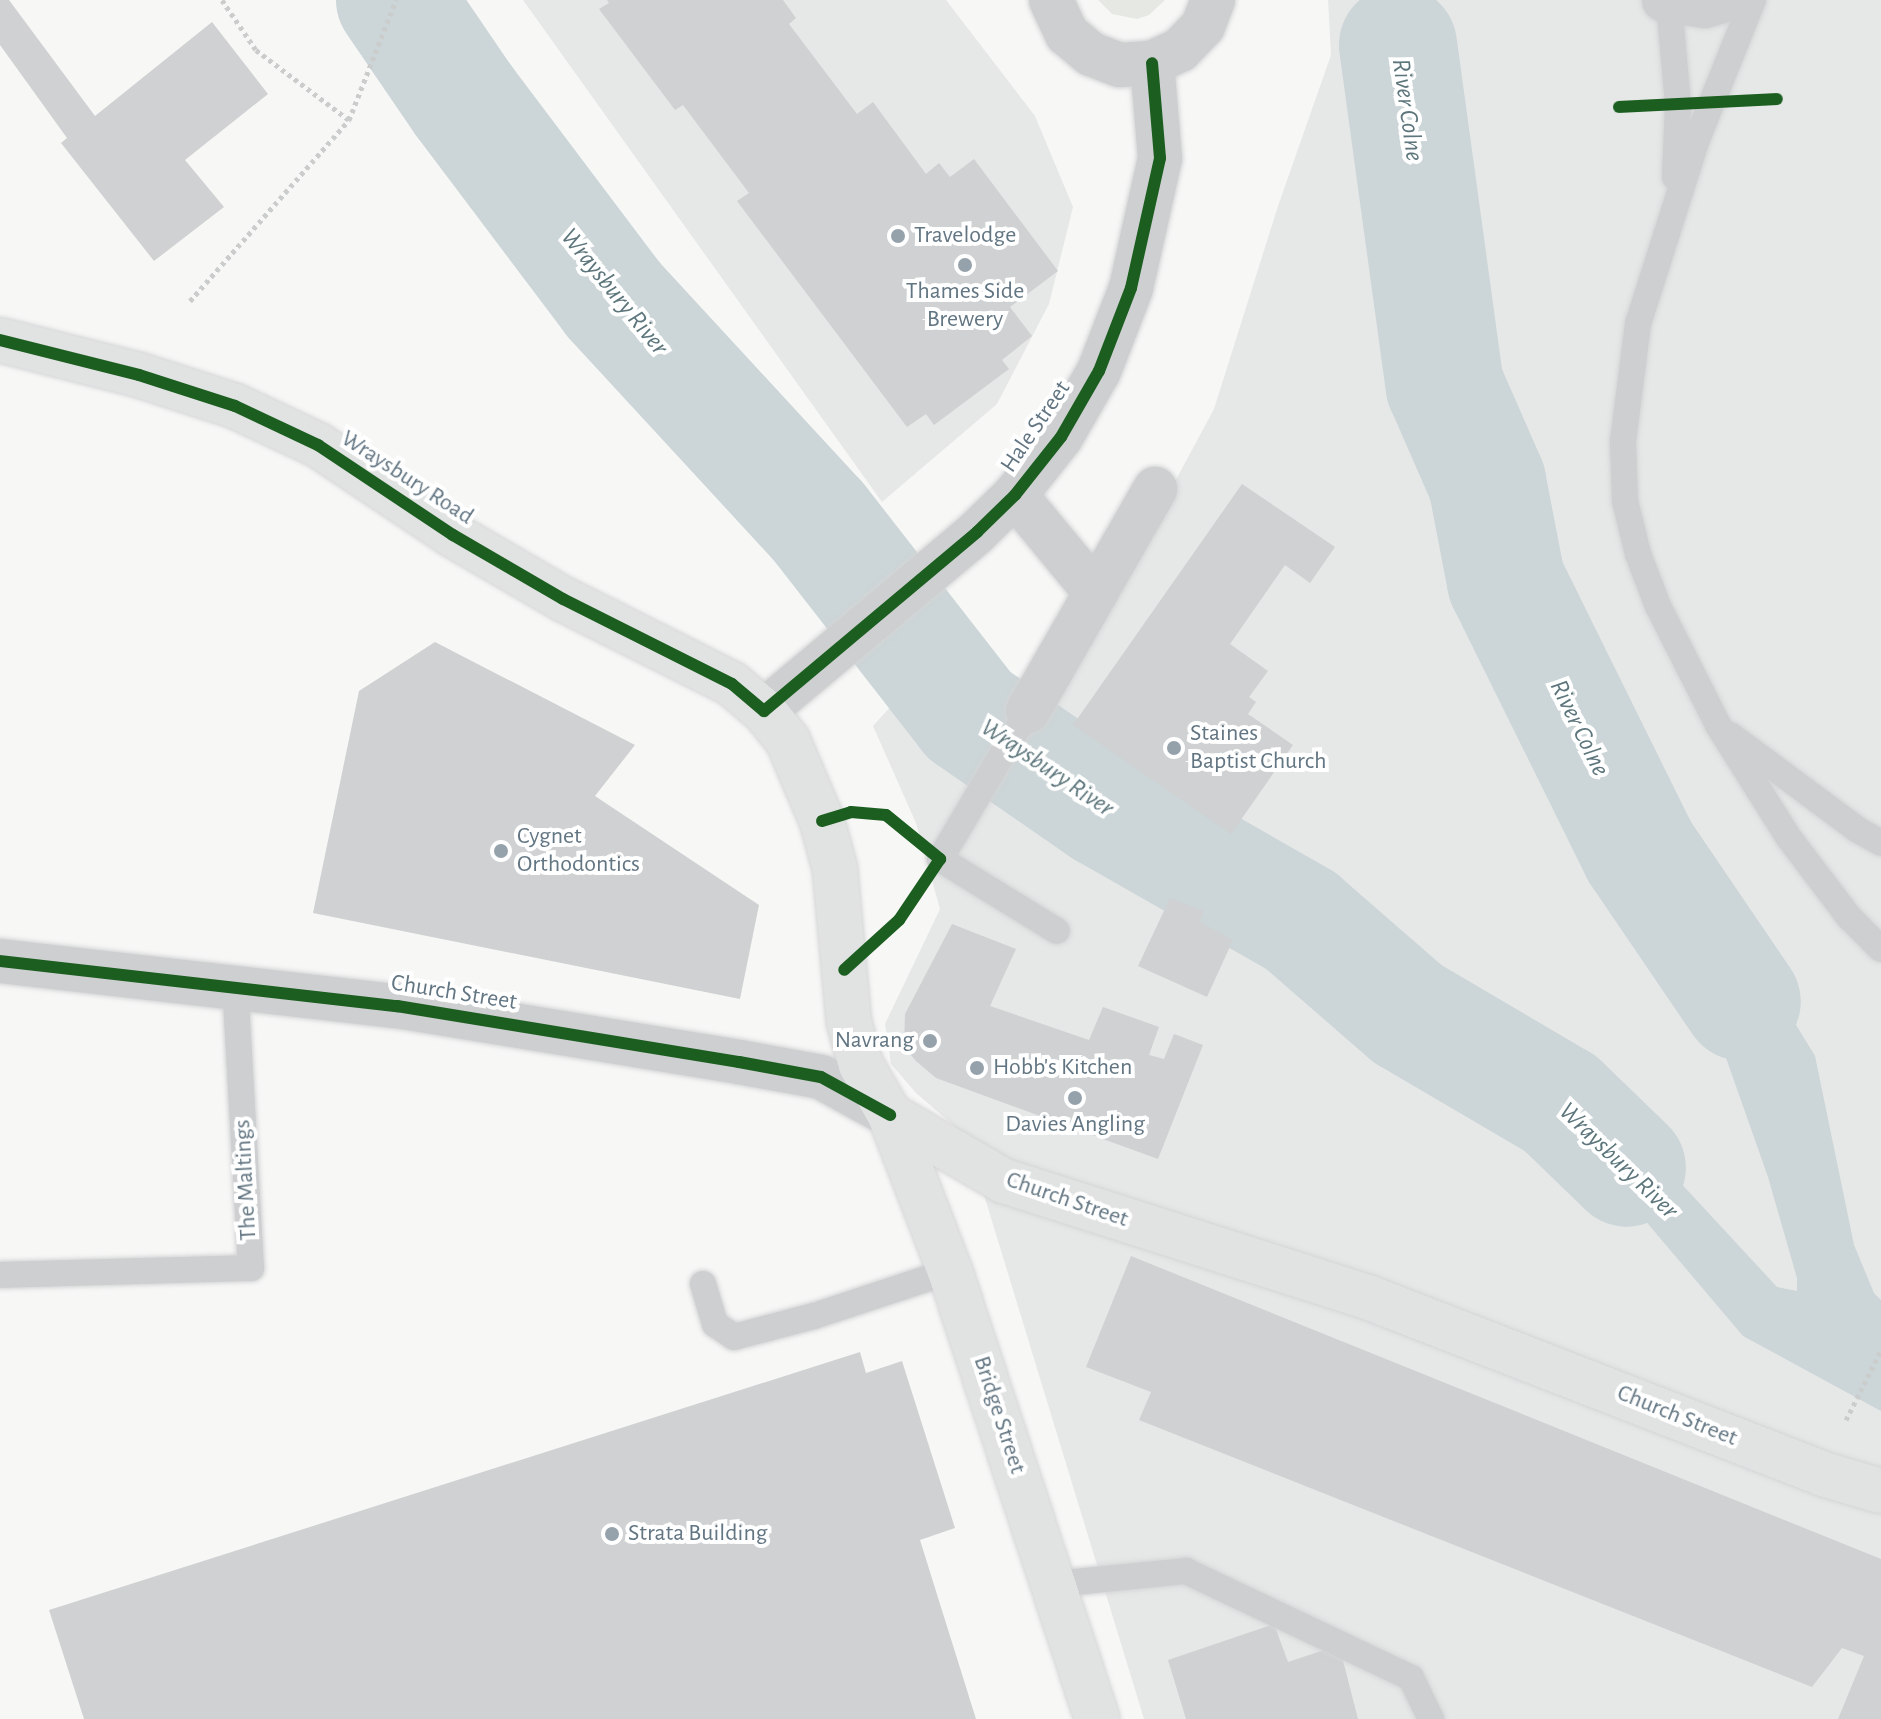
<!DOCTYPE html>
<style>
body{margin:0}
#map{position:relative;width:1881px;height:1719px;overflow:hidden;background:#f7f7f6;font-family:"Alegreya Sans",sans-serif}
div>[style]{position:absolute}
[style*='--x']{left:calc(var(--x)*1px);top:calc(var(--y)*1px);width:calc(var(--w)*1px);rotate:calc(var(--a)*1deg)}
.built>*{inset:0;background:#e6e7e7}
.green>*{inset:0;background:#e6e9e3}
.water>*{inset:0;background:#ccd5d7}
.river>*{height:118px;margin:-59px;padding:0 59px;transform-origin:59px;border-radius:59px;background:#ccd5d7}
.building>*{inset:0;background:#cfd1d2}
.path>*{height:5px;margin-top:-2.5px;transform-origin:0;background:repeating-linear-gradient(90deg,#cbcccc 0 4px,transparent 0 8px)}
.roads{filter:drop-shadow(0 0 2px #d4d5d6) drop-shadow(0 0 2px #d4d5d6)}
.service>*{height:26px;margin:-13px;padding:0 13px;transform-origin:13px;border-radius:13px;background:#cdcfd0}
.minor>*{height:44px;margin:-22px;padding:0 22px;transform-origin:22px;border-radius:22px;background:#cdcfd0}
.tertiary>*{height:44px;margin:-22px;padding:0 22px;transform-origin:22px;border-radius:22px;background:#cdcfd0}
.secondary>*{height:44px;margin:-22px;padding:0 22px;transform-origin:22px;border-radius:22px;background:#e1e2e2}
.cycleway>*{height:12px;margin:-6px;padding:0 6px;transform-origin:6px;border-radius:6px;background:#1b5e20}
.dots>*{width:22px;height:22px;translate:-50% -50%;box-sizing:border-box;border:4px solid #fff;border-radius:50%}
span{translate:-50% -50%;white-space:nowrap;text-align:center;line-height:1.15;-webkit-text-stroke:8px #fff;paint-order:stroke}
.poi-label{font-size:24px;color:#627582}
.left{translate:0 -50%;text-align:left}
.right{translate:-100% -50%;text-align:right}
.street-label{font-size:24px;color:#627582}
.water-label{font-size:26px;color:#5d767c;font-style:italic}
</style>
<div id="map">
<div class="built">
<div style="clip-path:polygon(523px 0,946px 0,1035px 116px,1073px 207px,1049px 304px,997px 404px,882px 502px)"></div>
<div style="clip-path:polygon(1328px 0,1881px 0,1881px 1719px,1144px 1719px,966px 1136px,916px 1093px,891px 1064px,885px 1024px,940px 909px,916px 823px,873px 726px,941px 650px,1053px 708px,1214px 409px,1278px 206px,1331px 55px)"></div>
</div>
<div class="green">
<div style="clip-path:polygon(1098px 0,1165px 0,1149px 15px,1137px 19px,1112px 14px)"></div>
</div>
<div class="water">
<div style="clip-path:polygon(1680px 835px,1815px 1056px,1854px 1245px,1874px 1293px,1881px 1300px,1881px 1411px,1743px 1336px,1594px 1160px,1544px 1117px,1493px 1092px,1506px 1035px,1639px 1138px,1777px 1287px,1797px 1291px,1797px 1278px,1768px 1177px,1706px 1001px,1666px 948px,1633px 887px)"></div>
</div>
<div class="river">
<div style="--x:395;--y:0;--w:122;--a:55.7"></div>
<div style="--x:464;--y:101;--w:248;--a:53"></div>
<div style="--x:613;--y:299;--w:302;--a:47.3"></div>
<div style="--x:818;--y:521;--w:246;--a:52.1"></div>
<div style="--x:969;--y:715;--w:165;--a:34.7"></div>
<div style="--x:1105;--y:809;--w:226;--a:29.7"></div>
<div style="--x:1301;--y:921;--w:142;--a:41"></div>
<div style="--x:1408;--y:1014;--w:176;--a:30.4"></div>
<div style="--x:1560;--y:1103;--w:93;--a:44.1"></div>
<div style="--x:1398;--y:45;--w:344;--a:82.2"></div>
<div style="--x:1445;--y:386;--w:105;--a:66.4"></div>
<div style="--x:1487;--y:482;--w:101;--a:79.1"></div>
<div style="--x:1506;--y:581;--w:302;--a:63.7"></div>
<div style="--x:1640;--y:852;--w:181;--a:55.8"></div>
</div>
<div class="building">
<div style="clip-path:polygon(0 0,9px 0,95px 116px,212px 22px,268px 94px,185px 160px,224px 207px,154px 261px,61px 143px,67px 138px,0 45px)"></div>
<div style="clip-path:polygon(607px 0,783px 0,796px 18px,789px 24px,857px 114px,873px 102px,926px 174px,939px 163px,950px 177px,974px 159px,1058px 271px,1010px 307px,1032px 336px,1002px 360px,1009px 369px,934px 425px,926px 414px,907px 427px,737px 201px,749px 193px,683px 105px,675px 110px,599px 9px,609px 3px)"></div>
<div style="clip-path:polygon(1242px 484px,1335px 547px,1310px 583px,1285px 565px,1230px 644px,1268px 671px,1249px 697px,1256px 702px,1248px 714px,1293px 745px,1231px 834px,1073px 725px)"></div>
<div style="clip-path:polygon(435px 642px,635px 745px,595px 796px,759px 905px,740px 999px,313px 913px,359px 691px)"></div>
<div style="clip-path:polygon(1170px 898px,1203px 911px,1200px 922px,1233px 940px,1207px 997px,1138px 966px)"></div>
<div style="clip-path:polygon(952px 924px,1016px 949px,990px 1006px,1089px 1040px,1103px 1007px,1159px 1027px,1149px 1055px,1164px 1059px,1174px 1034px,1203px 1045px,1158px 1159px,936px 1078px,916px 1061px,904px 1047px,905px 1014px)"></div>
<div style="clip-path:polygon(1131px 1256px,1881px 1559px,1881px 1719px,1838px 1719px,1864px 1656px,1842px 1648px,1812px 1687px,1139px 1420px,1151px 1392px,1086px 1367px)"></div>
<div style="clip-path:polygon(860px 1352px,866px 1373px,902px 1361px,955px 1528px,920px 1540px,976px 1719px,84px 1719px,49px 1610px)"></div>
<div style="clip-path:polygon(1274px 1624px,1288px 1662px,1339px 1645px,1358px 1719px,1186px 1719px,1168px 1660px)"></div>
</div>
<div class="path">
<div style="--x:222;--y:0;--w:60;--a:55.8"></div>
<div style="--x:256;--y:50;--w:116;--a:37"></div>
<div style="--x:190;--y:301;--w:241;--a:-48.7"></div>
<div style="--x:349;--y:120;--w:129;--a:-68.6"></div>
<div style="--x:1846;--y:1420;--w:78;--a:-63.4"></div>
</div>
<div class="roads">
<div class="service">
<div style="--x:1753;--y:0;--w:153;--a:111.9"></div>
<div style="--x:1696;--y:142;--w:191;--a:107.7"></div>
<div style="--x:1638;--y:324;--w:118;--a:97.3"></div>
<div style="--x:1623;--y:441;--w:60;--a:88.1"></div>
<div style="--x:1625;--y:501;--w:55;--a:76.2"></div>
<div style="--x:1638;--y:554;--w:56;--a:69"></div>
<div style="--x:1658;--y:606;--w:133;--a:63.2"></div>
<div style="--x:1718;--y:725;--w:133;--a:57.9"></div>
<div style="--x:1789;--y:838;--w:99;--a:52.8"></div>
<div style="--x:1849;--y:917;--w:45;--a:45"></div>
<div style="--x:1669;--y:3;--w:101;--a:84.9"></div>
<div style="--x:1678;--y:104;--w:73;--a:92.4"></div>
<div style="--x:1028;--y:711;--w:172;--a:120.7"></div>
<div style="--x:940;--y:859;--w:137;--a:31.6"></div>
<div style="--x:1730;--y:735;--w:159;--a:36.6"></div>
<div style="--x:1858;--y:830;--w:26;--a:29"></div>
<div style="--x:0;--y:1275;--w:251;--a:-1.6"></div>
<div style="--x:251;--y:1268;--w:282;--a:-93.2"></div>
<div style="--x:703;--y:1284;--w:42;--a:73.3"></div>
<div style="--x:715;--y:1324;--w:23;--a:34"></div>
<div style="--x:734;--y:1337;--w:83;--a:-14.7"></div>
<div style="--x:814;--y:1316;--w:143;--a:-18.3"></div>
<div style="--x:1055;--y:1584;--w:132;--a:-5.7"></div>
<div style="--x:1186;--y:1571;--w:249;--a:25.4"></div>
<div style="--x:1411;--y:1678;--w:46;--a:64"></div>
</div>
<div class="minor">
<div style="--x:1015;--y:495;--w:127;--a:50.4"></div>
<div style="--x:1028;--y:711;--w:256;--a:-60.2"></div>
<div style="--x:0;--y:961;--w:400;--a:6.5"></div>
<div style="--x:397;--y:1006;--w:347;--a:9.3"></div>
<div style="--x:739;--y:1062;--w:83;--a:10.4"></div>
<div style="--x:821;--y:1077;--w:79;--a:28.8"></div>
</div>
<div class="tertiary">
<div style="--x:1051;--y:0;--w:38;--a:65"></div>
<div style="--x:1067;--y:34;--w:31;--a:40"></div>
<div style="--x:1091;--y:54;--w:31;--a:21"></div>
<div style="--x:1120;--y:65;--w:32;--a:-4"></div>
<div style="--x:1152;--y:63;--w:31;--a:-25"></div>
<div style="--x:1180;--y:50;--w:33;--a:-46"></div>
<div style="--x:1203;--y:26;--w:28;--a:-69"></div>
<div style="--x:1664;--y:0;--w:41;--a:8.3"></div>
<div style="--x:1705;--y:6;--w:22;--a:-16"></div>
<div style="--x:764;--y:711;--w:278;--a:-40"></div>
<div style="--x:977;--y:532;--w:53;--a:-44.2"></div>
<div style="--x:1015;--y:495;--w:74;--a:-51.6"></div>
<div style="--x:1061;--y:437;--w:76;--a:-60.1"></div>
<div style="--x:1099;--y:371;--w:89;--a:-68.9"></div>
<div style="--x:1131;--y:288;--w:133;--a:-77.4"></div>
<div style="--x:1160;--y:158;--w:95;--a:-94.8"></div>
</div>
<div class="secondary">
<div style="--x:0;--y:340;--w:143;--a:14.1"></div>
<div style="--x:139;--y:375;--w:101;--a:17.9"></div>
<div style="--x:235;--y:406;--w:92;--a:25.2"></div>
<div style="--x:318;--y:445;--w:162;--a:33.7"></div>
<div style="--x:453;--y:535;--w:127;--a:30.2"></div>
<div style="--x:563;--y:599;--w:189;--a:26.7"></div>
<div style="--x:732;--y:684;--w:42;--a:40.2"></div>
<div style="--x:764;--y:711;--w:38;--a:51"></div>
<div style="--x:788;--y:741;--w:87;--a:67"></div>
<div style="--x:822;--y:821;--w:50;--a:74.8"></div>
<div style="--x:835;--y:869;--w:154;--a:84.8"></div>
<div style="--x:849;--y:1022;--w:45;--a:74.4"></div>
<div style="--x:861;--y:1065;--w:58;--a:59.9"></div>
<div style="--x:890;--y:1115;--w:167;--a:69"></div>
<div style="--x:950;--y:1271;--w:472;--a:71.8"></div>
<div style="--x:890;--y:1115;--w:132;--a:30.1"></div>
<div style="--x:1004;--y:1181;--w:384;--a:17.7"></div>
<div style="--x:1370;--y:1298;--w:486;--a:21.2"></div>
<div style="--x:1823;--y:1474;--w:60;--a:16.3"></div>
</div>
</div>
<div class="cycleway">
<div style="--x:1619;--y:107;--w:158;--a:-2.9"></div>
<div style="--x:0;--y:340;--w:143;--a:14.1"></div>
<div style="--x:139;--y:375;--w:101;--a:17.9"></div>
<div style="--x:235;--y:406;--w:92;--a:25.2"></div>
<div style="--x:318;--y:445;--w:162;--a:33.7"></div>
<div style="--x:453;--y:535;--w:127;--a:30.2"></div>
<div style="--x:563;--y:599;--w:189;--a:26.7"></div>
<div style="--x:732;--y:684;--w:42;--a:40.2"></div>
<div style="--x:764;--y:711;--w:278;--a:-40"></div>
<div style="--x:977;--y:532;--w:53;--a:-44.2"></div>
<div style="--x:1015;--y:495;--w:74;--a:-51.6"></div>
<div style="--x:1061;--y:437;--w:76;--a:-60.1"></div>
<div style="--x:1099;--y:371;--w:89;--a:-68.9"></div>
<div style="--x:1131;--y:288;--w:133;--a:-77.4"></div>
<div style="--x:1160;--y:158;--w:95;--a:-94.8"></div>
<div style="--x:822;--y:821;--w:30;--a:-17"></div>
<div style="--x:851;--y:812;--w:35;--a:5"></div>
<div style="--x:886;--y:815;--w:70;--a:39.2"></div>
<div style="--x:940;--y:859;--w:73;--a:123.9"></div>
<div style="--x:899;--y:920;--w:74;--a:137.7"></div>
<div style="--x:0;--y:961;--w:400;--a:6.5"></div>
<div style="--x:397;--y:1006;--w:347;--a:9.3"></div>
<div style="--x:739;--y:1062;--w:83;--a:10.4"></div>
<div style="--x:821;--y:1077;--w:79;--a:28.8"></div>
</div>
<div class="dots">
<div style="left:898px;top:236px;background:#96a2ab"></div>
<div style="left:965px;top:265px;background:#96a2ab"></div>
<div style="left:1174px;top:748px;background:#96a2ab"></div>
<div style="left:501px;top:851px;background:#96a2ab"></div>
<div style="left:930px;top:1041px;background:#96a2ab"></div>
<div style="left:977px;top:1068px;background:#96a2ab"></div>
<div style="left:1075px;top:1098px;background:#96a2ab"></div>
<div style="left:612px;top:1534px;background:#96a2ab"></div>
</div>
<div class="poi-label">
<span class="left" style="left:914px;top:236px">Travelodge</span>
<span style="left:965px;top:306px">Thames Side<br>Brewery</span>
<span class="left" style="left:1190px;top:748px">Staines<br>Baptist Church</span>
<span class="left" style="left:517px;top:851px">Cygnet<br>Orthodontics</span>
<span class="right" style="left:914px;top:1041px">Navrang</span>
<span class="left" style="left:993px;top:1068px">Hobb's Kitchen</span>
<span style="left:1075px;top:1125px">Davies Angling</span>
<span class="left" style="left:628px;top:1534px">Strata Building</span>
</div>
<div class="street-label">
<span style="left:1036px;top:427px;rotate:-56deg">Hale Street</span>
<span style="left:407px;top:478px;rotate:33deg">Wraysbury Road</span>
<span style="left:454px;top:993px;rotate:9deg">Church Street</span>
<span style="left:246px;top:1180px;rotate:-93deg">The Maltings</span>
<span style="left:1067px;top:1200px;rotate:19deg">Church Street</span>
<span style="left:999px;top:1415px;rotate:72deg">Bridge Street</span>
<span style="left:1677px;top:1416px;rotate:22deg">Church Street</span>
</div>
<div class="water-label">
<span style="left:1407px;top:110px;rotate:82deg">River Colne</span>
<span style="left:614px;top:292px;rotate:51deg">Wraysbury River</span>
<span style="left:1579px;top:728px;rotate:64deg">River Colne</span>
<span style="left:1047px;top:768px;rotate:34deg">Wraysbury River</span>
<span style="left:1618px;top:1161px;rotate:44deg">Wraysbury River</span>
</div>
</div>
